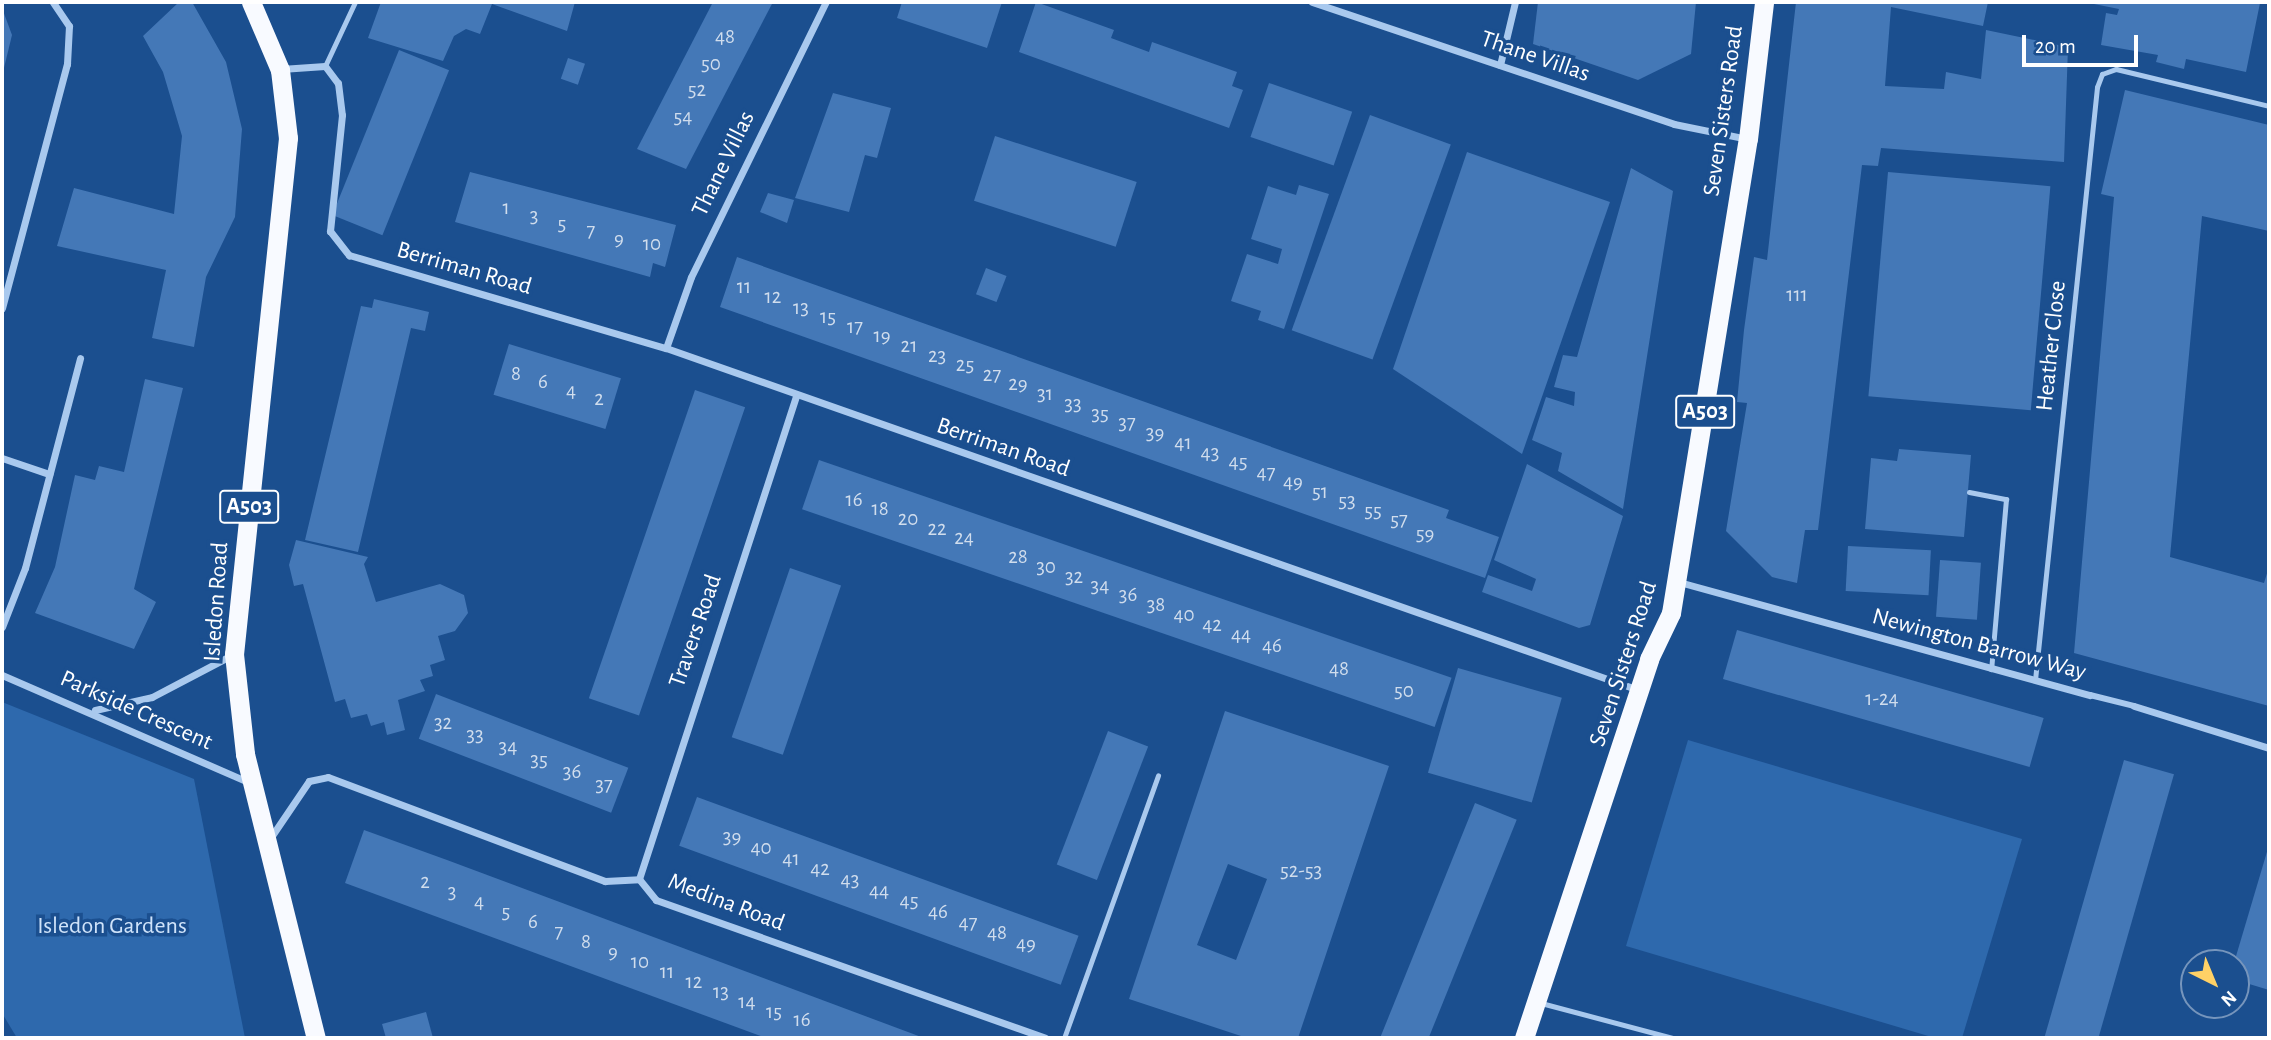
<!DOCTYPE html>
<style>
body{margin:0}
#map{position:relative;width:2271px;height:1040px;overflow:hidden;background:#1b4f8f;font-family:"Alegreya Sans",sans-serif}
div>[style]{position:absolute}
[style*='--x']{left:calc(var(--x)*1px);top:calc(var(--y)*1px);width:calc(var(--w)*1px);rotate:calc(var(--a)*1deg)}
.green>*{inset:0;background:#2e69ad}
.building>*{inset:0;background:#4478b7;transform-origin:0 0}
.service>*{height:5px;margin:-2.5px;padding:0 2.5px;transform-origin:2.5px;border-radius:2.5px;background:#a9c9ee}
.pedestrian>*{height:6px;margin:-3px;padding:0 3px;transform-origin:3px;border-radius:3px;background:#a9c9ee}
.minor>*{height:7px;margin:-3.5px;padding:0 3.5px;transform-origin:3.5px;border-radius:3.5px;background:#a9c9ee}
.trunk>*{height:19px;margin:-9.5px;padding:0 9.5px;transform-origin:9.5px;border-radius:9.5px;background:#f8faff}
span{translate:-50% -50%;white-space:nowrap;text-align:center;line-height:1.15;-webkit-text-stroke:7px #1b4f8f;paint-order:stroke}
.number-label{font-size:21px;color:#d0dded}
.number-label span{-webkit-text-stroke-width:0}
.shield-label span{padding:2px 5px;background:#1b4f8f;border:2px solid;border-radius:5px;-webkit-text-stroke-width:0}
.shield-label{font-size:23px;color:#fff;font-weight:700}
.street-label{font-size:24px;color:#fff}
.park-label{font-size:24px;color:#cfe3fa}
.frame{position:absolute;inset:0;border:4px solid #fff;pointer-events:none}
.north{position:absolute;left:2180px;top:949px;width:70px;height:70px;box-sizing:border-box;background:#1b4f8f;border:2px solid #7695bc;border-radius:50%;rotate:137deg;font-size:19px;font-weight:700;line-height:28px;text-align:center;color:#fff}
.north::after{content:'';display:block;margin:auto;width:24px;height:32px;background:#ffd166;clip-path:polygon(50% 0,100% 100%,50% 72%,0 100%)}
.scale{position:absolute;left:2022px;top:35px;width:116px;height:32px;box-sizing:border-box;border:4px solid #fff;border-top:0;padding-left:9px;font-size:21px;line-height:24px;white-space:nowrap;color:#fff;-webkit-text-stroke:5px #1b4f8f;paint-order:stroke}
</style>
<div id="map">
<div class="green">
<div style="clip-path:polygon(2px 702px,194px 779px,245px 1038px,17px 1038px,2px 1013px)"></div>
<div style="clip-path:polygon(1688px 740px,2022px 839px,1962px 1038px,1935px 1038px,1626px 946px)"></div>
</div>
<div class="building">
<div style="clip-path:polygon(179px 2px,192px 2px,226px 62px,242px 129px,235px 217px,206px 277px,194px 347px,152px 338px,166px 270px,57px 246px,74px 188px,174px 214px,182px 136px,163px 72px,143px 36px)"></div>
<div style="clip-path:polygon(381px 2px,575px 2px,567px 31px,492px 4px,480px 34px,466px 29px,454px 36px,443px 61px,368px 38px)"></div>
<div style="clip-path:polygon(713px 2px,773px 2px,686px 169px,637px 149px)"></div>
<div style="clip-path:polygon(902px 2px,1002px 2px,987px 48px,897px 18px)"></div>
<div style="clip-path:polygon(1036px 2px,1114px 30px,1111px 38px,1149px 52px,1152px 42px,1237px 72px,1232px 86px,1243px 90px,1229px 128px,1019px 52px)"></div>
<div style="clip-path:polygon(1538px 2px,1696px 2px,1691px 54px,1638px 80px,1533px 44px)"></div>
<div style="clip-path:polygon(1796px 2px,1988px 2px,1983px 26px,1891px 7px,1885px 86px,1944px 89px,1946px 72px,1981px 79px,1986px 30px,2068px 47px,2064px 162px,1881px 148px,1878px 166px,1862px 165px,1818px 530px,1805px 530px,1797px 583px,1772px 577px,1726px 531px,1747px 403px,1737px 402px,1744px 330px,1754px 257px,1767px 260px)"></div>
<div style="clip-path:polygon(2084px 2px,2260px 3px,2246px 72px,2186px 59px,2184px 69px,2156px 62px,2158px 55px,2101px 45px,2106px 13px,2117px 15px,2119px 9px)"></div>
<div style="clip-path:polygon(2px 8px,12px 35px,3px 72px,2px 72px)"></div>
<div style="left:399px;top:50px;width:54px;height:178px;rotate:22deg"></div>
<div style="left:568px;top:58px;width:18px;height:22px;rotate:19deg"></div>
<div style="left:1269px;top:83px;width:88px;height:57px;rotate:19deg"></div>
<div style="clip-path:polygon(2125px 90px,2269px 125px,2269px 231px,2202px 216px,2170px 557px,2264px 583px,2269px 567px,2269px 706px,2074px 653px,2114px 197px,2101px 194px)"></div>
<div style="clip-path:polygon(833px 93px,891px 108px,877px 158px,865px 155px,849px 212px,795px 198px)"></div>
<div style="left:1370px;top:115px;width:86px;height:229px;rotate:20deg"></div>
<div style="left:995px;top:136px;width:149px;height:68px;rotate:18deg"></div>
<div style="clip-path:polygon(1467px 152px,1610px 202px,1522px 454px,1393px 369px)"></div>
<div style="clip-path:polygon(1631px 168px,1673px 191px,1623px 509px,1558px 471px,1562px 453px,1532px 440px,1546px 397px,1574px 406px,1575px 392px,1554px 387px,1563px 355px,1577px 357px)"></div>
<div style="clip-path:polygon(470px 172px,676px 225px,665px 267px,653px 263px,650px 277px,455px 222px)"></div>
<div style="left:1888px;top:172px;width:163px;height:225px;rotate:5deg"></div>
<div style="clip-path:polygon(1299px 185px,1329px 194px,1284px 329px,1258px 320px,1261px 311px,1231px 301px,1247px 254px,1278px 264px,1282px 249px,1251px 239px,1268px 186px,1296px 195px)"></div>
<div style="clip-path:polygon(768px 193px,794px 200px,787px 223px,760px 212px)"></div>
<div style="clip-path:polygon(737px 257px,1449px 510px,1446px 518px,1499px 537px,1485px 578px,720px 307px)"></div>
<div style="left:986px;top:268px;width:22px;height:28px;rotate:21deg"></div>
<div style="clip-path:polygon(374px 299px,429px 312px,425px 331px,411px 328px,358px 552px,305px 540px,361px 306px,372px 308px)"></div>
<div style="left:509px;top:344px;width:117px;height:53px;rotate:17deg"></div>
<div style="clip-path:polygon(145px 379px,183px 388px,134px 589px,156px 602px,134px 649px,35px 613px,55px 567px,75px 475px,95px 480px,99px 466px,124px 472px)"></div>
<div style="left:695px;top:390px;width:53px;height:326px;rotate:19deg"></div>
<div style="clip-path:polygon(1899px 449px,1971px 455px,1964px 537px,1865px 529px,1871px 458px,1897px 461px)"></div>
<div style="left:819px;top:460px;width:669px;height:52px;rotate:19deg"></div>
<div style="clip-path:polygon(1527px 464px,1623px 516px,1590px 625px,1579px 628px,1482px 592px,1488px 575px,1532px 591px,1536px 579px,1494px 560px)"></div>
<div style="clip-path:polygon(296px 540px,368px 557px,364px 564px,376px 602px,440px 584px,464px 595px,468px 613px,455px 631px,438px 636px,445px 660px,430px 665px,433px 676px,420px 680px,425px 691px,398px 700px,405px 730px,387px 735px,384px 722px,371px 726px,367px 714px,351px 718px,345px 699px,335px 702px,303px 584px,294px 586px,289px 565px)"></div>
<div style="left:1848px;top:546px;width:83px;height:45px;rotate:3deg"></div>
<div style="left:1940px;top:560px;width:41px;height:57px;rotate:4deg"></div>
<div style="left:790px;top:568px;width:54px;height:179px;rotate:19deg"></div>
<div style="left:1737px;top:630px;width:319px;height:51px;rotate:16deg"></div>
<div style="left:1458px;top:668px;width:108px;height:109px;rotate:16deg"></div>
<div style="left:436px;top:694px;width:206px;height:48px;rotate:21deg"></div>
<div style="clip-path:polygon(evenodd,1225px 711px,1389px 766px,1298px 1038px,1247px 1038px,1129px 999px,1225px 711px,1228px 864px,1267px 879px,1236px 960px,1197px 945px,1228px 864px)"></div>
<div style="left:1108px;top:731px;width:43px;height:143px;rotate:21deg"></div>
<div style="left:2124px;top:760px;width:52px;height:288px;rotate:16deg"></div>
<div style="left:697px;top:797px;width:406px;height:52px;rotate:20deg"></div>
<div style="left:1475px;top:803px;width:45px;height:253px;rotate:22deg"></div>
<div style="clip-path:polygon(364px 830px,447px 860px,924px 1038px,766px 1038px,345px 883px)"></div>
<div style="clip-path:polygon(2269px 845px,2269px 990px,2236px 980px,2234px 963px)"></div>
<div style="clip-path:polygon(426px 1012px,433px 1038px,386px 1038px,382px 1024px)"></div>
</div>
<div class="service">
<div style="--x:325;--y:66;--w:71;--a:-64.9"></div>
<div style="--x:1969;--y:492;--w:38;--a:11"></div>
<div style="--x:2006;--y:499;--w:171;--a:95"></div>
<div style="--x:2035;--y:680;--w:596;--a:-84.03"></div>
<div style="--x:2097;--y:87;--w:14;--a:-69"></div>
<div style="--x:2102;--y:74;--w:15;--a:-20"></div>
<div style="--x:2116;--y:69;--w:157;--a:13.6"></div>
<div style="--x:1541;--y:1003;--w:137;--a:14.9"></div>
<div style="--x:1064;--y:1038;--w:279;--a:-70.3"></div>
</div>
<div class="pedestrian">
<div style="--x:2090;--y:695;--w:45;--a:14"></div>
</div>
<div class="minor">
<div style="--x:1312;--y:2;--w:382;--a:18.6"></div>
<div style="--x:1674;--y:124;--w:76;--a:11.5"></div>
<div style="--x:1500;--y:65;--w:65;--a:-76.6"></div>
<div style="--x:281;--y:69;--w:44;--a:-3.9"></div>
<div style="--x:325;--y:66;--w:21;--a:53"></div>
<div style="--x:338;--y:83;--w:32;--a:83"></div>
<div style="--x:342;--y:115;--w:117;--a:95.9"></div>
<div style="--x:330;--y:231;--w:31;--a:52"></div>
<div style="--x:349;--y:255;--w:330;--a:16.4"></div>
<div style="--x:666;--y:348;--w:1028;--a:19.37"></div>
<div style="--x:2;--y:308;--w:253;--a:-75.1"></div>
<div style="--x:67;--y:64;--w:38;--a:-87"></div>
<div style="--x:69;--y:26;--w:29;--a:-124"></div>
<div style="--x:666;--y:348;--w:75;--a:-70.6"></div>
<div style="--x:691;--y:277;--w:306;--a:-63.9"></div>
<div style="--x:2;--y:458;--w:50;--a:18.8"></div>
<div style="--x:1679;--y:582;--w:426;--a:15.4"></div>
<div style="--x:2;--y:627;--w:63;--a:-68.7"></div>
<div style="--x:25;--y:568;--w:217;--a:-75.3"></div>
<div style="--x:2;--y:675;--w:268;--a:23.5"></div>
<div style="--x:2134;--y:706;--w:141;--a:17.3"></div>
<div style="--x:95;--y:710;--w:58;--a:-12.8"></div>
<div style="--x:152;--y:697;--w:90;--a:-27.7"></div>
<div style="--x:269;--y:840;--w:71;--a:-55.9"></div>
<div style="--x:309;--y:781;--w:19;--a:-12"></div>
<div style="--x:328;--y:777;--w:296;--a:20.6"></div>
<div style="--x:605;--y:881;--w:34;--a:-3"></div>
<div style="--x:639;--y:879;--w:508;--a:-71.99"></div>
<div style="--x:639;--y:879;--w:27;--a:51"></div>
<div style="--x:656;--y:900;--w:413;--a:19.5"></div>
</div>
<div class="trunk">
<div style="--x:251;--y:2;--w:74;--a:66.9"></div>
<div style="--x:280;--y:70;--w:68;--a:83.3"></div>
<div style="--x:288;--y:138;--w:519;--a:95.97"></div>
<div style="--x:234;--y:654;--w:101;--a:83.7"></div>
<div style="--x:245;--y:754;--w:293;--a:76"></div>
<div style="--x:1524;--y:1038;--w:399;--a:-71.7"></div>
<div style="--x:1649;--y:659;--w:51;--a:-64.4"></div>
<div style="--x:1671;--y:613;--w:480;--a:-80.8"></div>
<div style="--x:1748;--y:139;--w:138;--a:-83.3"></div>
</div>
<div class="number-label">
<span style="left:725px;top:37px">48</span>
<span style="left:711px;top:64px">50</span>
<span style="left:697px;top:90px">52</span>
<span style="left:683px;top:117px">54</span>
<span style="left:506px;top:208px">1</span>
<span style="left:534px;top:216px">3</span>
<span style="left:562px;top:224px">5</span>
<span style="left:591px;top:231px">7</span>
<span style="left:619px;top:239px">9</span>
<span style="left:652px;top:244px">10</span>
<span style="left:744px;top:287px">11</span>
<span style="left:1797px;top:295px">111</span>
<span style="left:773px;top:297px">12</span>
<span style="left:801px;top:308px">13</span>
<span style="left:828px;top:317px">15</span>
<span style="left:855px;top:327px">17</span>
<span style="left:882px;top:336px">19</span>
<span style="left:909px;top:346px">21</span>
<span style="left:937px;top:356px">23</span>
<span style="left:965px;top:365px">25</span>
<span style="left:516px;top:374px">8</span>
<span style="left:992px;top:375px">27</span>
<span style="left:543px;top:382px">6</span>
<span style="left:1018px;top:384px">29</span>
<span style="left:571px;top:391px">4</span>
<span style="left:1045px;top:394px">31</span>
<span style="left:599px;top:399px">2</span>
<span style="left:1073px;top:404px">33</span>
<span style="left:1100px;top:414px">35</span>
<span style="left:1127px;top:423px">37</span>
<span style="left:1155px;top:433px">39</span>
<span style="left:1183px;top:443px">41</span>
<span style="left:1210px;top:453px">43</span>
<span style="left:1238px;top:462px">45</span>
<span style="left:1266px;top:473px">47</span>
<span style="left:1293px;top:482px">49</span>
<span style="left:1320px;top:492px">51</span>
<span style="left:854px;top:500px">16</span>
<span style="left:1347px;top:501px">53</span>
<span style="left:880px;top:509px">18</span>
<span style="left:1373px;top:511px">55</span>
<span style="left:908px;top:519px">20</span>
<span style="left:1399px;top:520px">57</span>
<span style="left:937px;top:529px">22</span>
<span style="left:1425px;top:534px">59</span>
<span style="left:964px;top:538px">24</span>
<span style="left:1018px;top:557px">28</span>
<span style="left:1046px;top:567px">30</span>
<span style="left:1074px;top:577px">32</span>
<span style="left:1100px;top:586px">34</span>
<span style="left:1128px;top:595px">36</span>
<span style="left:1156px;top:605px">38</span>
<span style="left:1184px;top:615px">40</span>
<span style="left:1212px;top:625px">42</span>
<span style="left:1241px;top:635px">44</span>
<span style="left:1272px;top:646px">46</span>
<span style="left:1339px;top:669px">48</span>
<span style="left:1404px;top:691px">50</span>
<span style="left:1882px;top:699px">1-24</span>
<span style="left:443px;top:723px">32</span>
<span style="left:475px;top:735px">33</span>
<span style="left:508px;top:747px">34</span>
<span style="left:539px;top:760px">35</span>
<span style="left:572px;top:772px">36</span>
<span style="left:604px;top:785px">37</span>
<span style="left:732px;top:837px">39</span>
<span style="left:761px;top:848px">40</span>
<span style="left:791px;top:859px">41</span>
<span style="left:820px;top:869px">42</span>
<span style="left:1301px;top:871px">52-53</span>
<span style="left:850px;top:880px">43</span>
<span style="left:425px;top:882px">2</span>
<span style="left:879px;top:891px">44</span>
<span style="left:452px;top:892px">3</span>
<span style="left:909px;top:901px">45</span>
<span style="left:479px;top:902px">4</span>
<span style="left:506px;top:912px">5</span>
<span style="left:938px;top:912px">46</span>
<span style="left:533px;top:922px">6</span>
<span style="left:968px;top:923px">47</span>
<span style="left:559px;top:932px">7</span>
<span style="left:997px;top:933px">48</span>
<span style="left:586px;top:942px">8</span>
<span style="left:1026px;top:944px">49</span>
<span style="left:613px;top:952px">9</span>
<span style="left:640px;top:962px">10</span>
<span style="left:667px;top:972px">11</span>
<span style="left:694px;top:982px">12</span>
<span style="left:721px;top:992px">13</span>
<span style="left:747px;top:1002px">14</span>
<span style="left:774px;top:1012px">15</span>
<span style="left:802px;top:1020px">16</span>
</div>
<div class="shield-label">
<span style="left:1705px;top:412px">A503</span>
<span style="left:249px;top:507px">A503</span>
</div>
<div class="street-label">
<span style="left:1535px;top:57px;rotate:19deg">Thane Villas</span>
<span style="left:1724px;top:111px;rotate:-82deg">Seven Sisters Road</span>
<span style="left:724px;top:164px;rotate:-64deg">Thane Villas</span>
<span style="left:464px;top:269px;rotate:16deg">Berriman Road</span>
<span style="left:2052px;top:346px;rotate:-84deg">Heather Close</span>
<span style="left:1003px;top:448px;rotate:19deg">Berriman Road</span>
<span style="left:217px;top:602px;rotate:-86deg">Isledon Road</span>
<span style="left:696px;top:631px;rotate:-71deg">Travers Road</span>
<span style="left:1979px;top:645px;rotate:15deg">Newington Barrow Way</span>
<span style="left:1624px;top:664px;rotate:-72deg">Seven Sisters Road</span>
<span style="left:136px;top:711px;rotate:24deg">Parkside Crescent</span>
<span style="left:726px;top:903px;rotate:21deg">Medina Road</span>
</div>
<div class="park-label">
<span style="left:112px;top:927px">Isledon Gardens</span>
</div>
<div class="frame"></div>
<div class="north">N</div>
<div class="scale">20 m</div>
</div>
